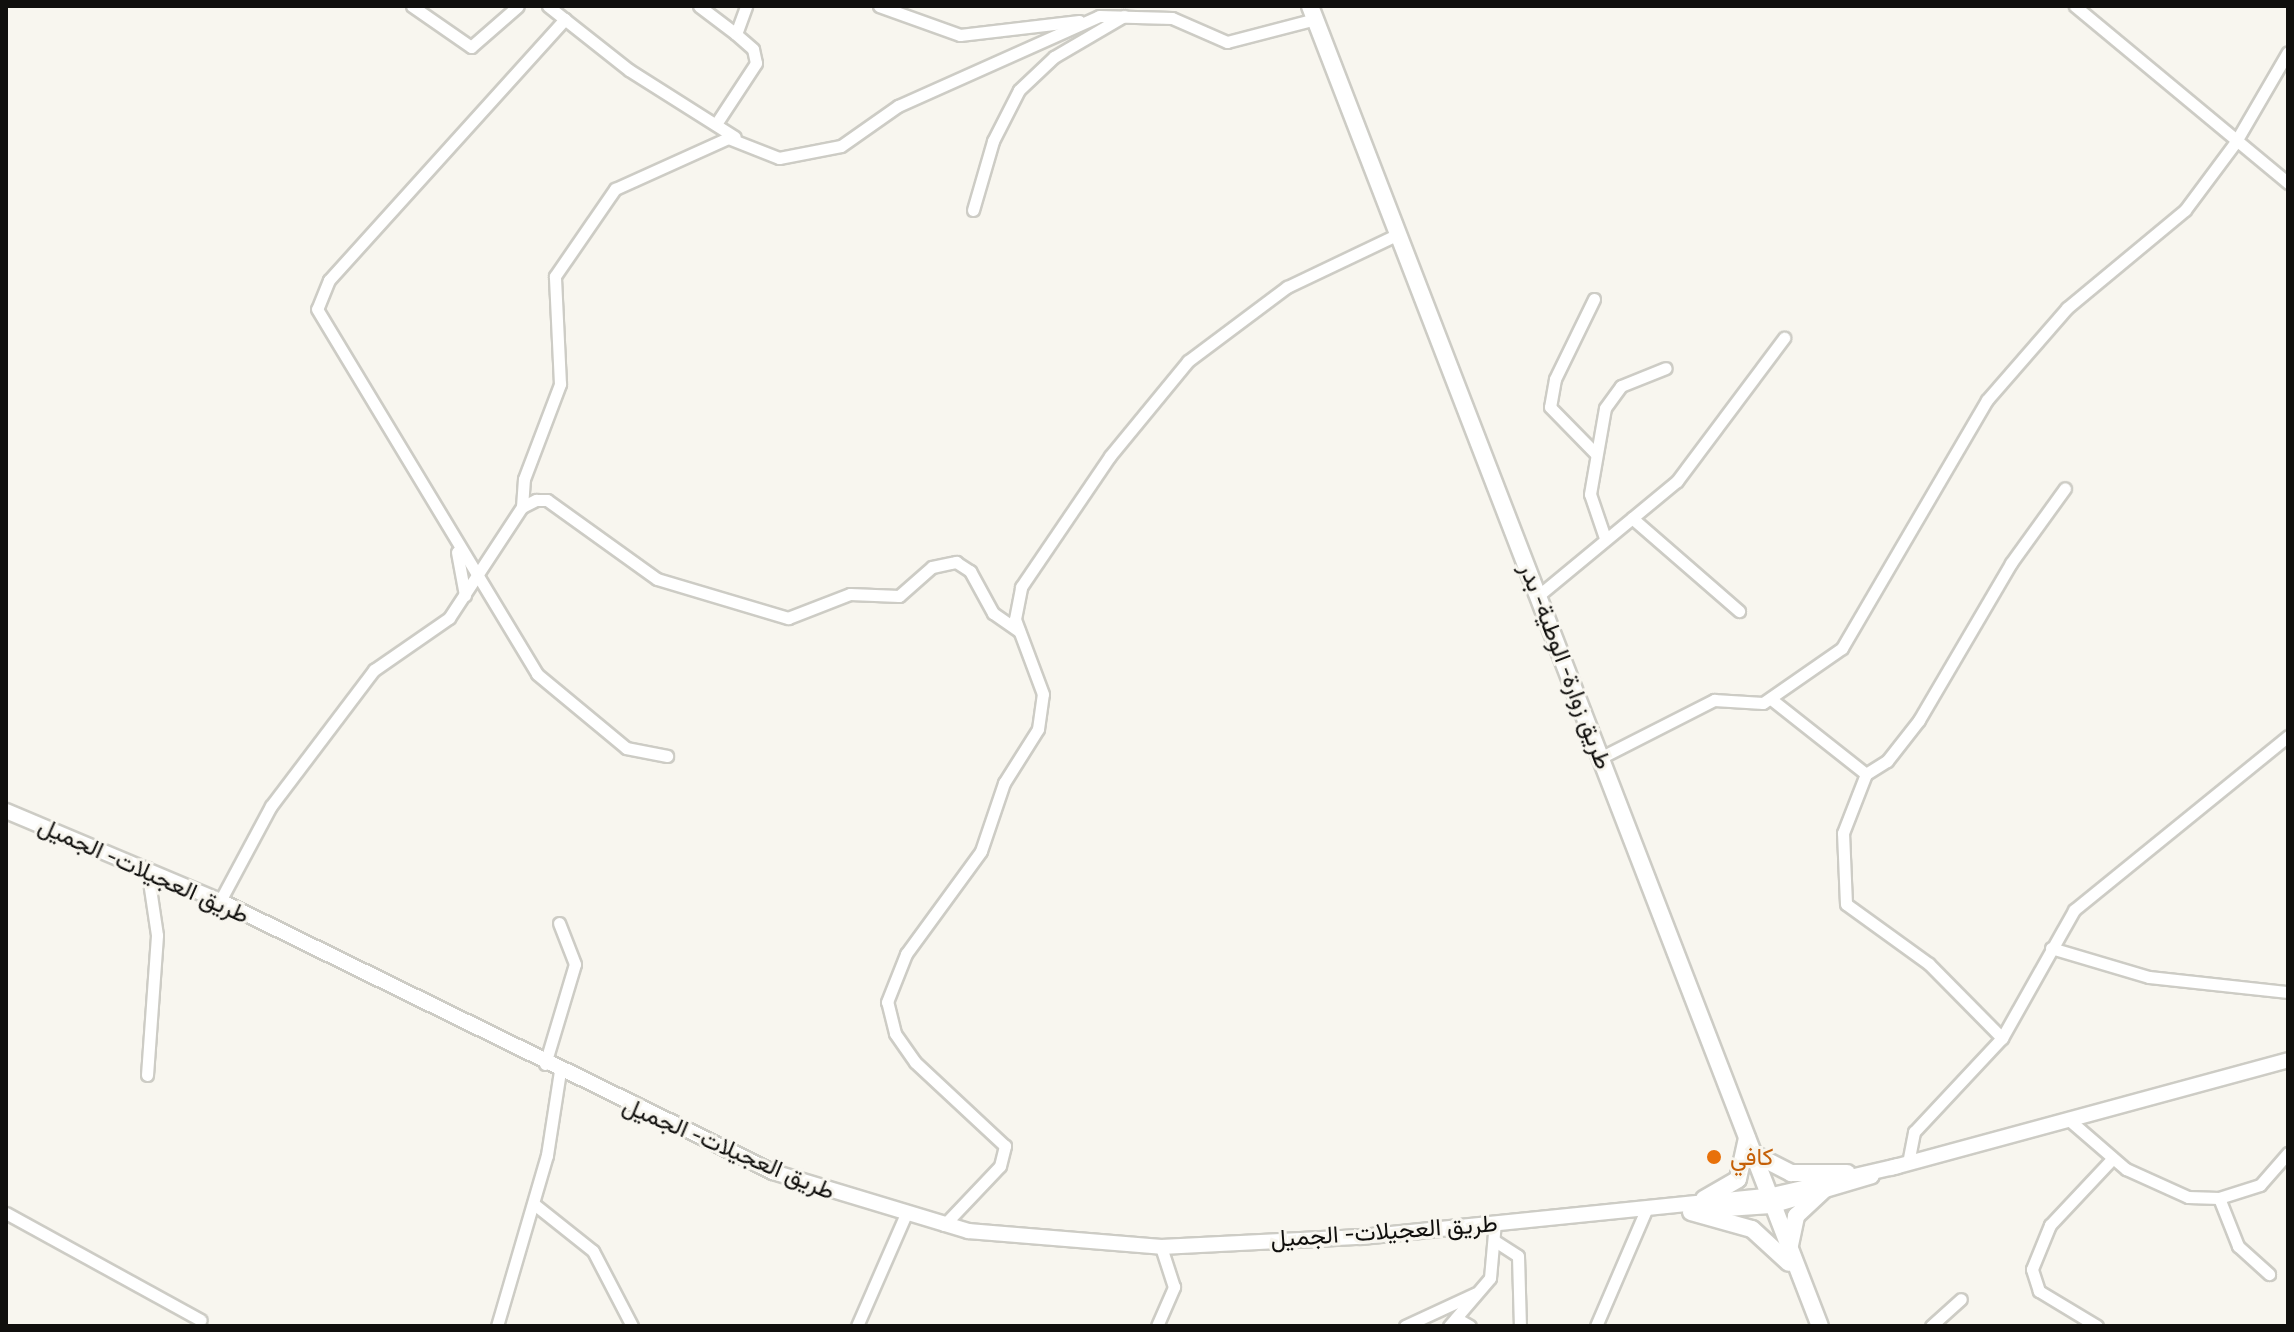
<!DOCTYPE html>
<meta charset="utf-8">
<style>
body{margin:0}
#map{position:relative;width:2294px;height:1332px;overflow:hidden;background:#f8f6ef;font-family:Figtree,Vazirmatn,sans-serif}
div>[style]{position:absolute}
.roads{filter:drop-shadow(2px 0 #cdccc5) drop-shadow(-2px 0 #cdccc5) drop-shadow(0 2px #cdccc5) drop-shadow(0 -2px #cdccc5)}
.minor>*{height:11px;margin:-5.5px;padding:0 5.5px;transform-origin:5.5px;border-radius:5.5px;background:#fff}
.major>*{height:14px;margin:-7px;padding:0 7px;transform-origin:7px;border-radius:7px;background:#fff}
.highway>*{height:16px;margin:-8px;padding:0 8px;transform-origin:8px;border-radius:8px;background:#fff}
.dots>*{width:22px;height:22px;translate:-50% -50%;box-sizing:border-box;border:4px solid #f8f6ef;border-radius:50%}
span{translate:-50% -50%;white-space:nowrap;text-align:center;line-height:1.15;-webkit-text-stroke:6px #f8f6ef;paint-order:stroke}
.street-label{font-size:24px;color:#100f0d}
.food-label{font-size:24px;color:#c56008}
.left{translate:0 -50%;text-align:left}
.frame{position:absolute;inset:0;border:8px solid #100f0d;pointer-events:none}
</style>
<div id="map">
<div class="roads">
<div class="minor">
<div style="left:412px;top:6px;width:72px;rotate:34.8deg"></div>
<div style="left:471px;top:47px;width:62px;rotate:-41.1deg"></div>
<div style="left:548px;top:6px;width:103px;rotate:38.3deg"></div>
<div style="left:629px;top:70px;width:125px;rotate:32.3deg"></div>
<div style="left:699px;top:6px;width:46px;rotate:37.1deg"></div>
<div style="left:879px;top:6px;width:86px;rotate:19.7deg"></div>
<div style="left:960px;top:35px;width:120px;rotate:-6.7deg"></div>
<div style="left:2075px;top:6px;width:277px;rotate:39.7deg"></div>
<div style="left:565px;top:19px;width:352px;rotate:132.1deg"></div>
<div style="left:329px;top:280px;width:31px;rotate:112deg"></div>
<div style="left:317px;top:309px;width:426px;rotate:58.9deg"></div>
<div style="left:537px;top:674px;width:116px;rotate:39.7deg"></div>
<div style="left:626px;top:748px;width:42px;rotate:11deg"></div>
<div style="left:716px;top:124px;width:73px;rotate:-56.7deg"></div>
<div style="left:756px;top:63px;width:14px;rotate:-102deg"></div>
<div style="left:753px;top:49px;width:23px;rotate:-139deg"></div>
<div style="left:736px;top:34px;width:30px;rotate:-70deg"></div>
<div style="left:973px;top:210px;width:72px;rotate:-73.8deg"></div>
<div style="left:993px;top:141px;width:57px;rotate:-63deg"></div>
<div style="left:1019px;top:90px;width:48px;rotate:-43.3deg"></div>
<div style="left:1054px;top:57px;width:81px;rotate:-30.4deg"></div>
<div style="left:1594px;top:299px;width:89px;rotate:116deg"></div>
<div style="left:1555px;top:379px;width:28px;rotate:100deg"></div>
<div style="left:1550px;top:407px;width:66px;rotate:45.6deg"></div>
<div style="left:522px;top:507px;width:28px;rotate:-86deg"></div>
<div style="left:524px;top:479px;width:102px;rotate:-69.2deg"></div>
<div style="left:560px;top:384px;width:108px;rotate:-92.7deg"></div>
<div style="left:555px;top:276px;width:106px;rotate:-55.4deg"></div>
<div style="left:615px;top:189px;width:124px;rotate:-24.3deg"></div>
<div style="left:728px;top:138px;width:55px;rotate:21.4deg"></div>
<div style="left:779px;top:158px;width:63px;rotate:-11deg"></div>
<div style="left:841px;top:146px;width:70px;rotate:-35.1deg"></div>
<div style="left:898px;top:106px;width:220px;rotate:-24.1deg"></div>
<div style="left:1099px;top:16px;width:73px;rotate:1.6deg"></div>
<div style="left:1172px;top:18px;width:60px;rotate:23.6deg"></div>
<div style="left:1227px;top:42px;width:91px;rotate:-14.6deg"></div>
<div style="left:1632px;top:518px;width:142px;rotate:41deg"></div>
<div style="left:1605px;top:538px;width:46px;rotate:-108.8deg"></div>
<div style="left:1590px;top:494px;width:87px;rotate:-80.1deg"></div>
<div style="left:1605px;top:408px;width:27px;rotate:-54deg"></div>
<div style="left:1621px;top:386px;width:48px;rotate:-21.8deg"></div>
<div style="left:457px;top:552px;width:44px;rotate:79.5deg"></div>
<div style="left:1539px;top:595px;width:179px;rotate:-39.6deg"></div>
<div style="left:1677px;top:481px;width:179px;rotate:-53.2deg"></div>
<div style="left:1771px;top:699px;width:121px;rotate:38.3deg"></div>
<div style="left:1602px;top:757px;width:126px;rotate:-27deg"></div>
<div style="left:1714px;top:700px;width:49px;rotate:3.5deg"></div>
<div style="left:1763px;top:703px;width:96px;rotate:-34.8deg"></div>
<div style="left:1842px;top:648px;width:287px;rotate:-59.7deg"></div>
<div style="left:1987px;top:400px;width:122px;rotate:-49deg"></div>
<div style="left:2067px;top:308px;width:153px;rotate:-39.7deg"></div>
<div style="left:2185px;top:210px;width:84px;rotate:-53.3deg"></div>
<div style="left:2235px;top:143px;width:105px;rotate:-59.8deg"></div>
<div style="left:220px;top:901px;width:108px;rotate:-61.8deg"></div>
<div style="left:271px;top:806px;width:171px;rotate:-52.9deg"></div>
<div style="left:374px;top:670px;width:91px;rotate:-34.7deg"></div>
<div style="left:449px;top:618px;width:133px;rotate:-56.7deg"></div>
<div style="left:522px;top:507px;width:16px;rotate:-27deg"></div>
<div style="left:536px;top:500px;width:11px"></div>
<div style="left:547px;top:500px;width:135px;rotate:35.7deg"></div>
<div style="left:657px;top:579px;width:137px;rotate:16.6deg"></div>
<div style="left:788px;top:618px;width:66px;rotate:-21.2deg"></div>
<div style="left:850px;top:594px;width:49px;rotate:2.3deg"></div>
<div style="left:899px;top:596px;width:44px;rotate:-41.3deg"></div>
<div style="left:932px;top:567px;width:25px;rotate:-12deg"></div>
<div style="left:956px;top:562px;width:17px;rotate:33deg"></div>
<div style="left:970px;top:571px;width:48px;rotate:61.3deg"></div>
<div style="left:993px;top:613px;width:32px;rotate:35deg"></div>
<div style="left:2051px;top:948px;width:102px;rotate:16.5deg"></div>
<div style="left:2149px;top:977px;width:140px;rotate:6.2deg"></div>
<div style="left:2002px;top:1038px;width:104px;rotate:-134.6deg"></div>
<div style="left:1929px;top:964px;width:102px;rotate:-144.1deg"></div>
<div style="left:1846px;top:904px;width:71px;rotate:-92.4deg"></div>
<div style="left:1843px;top:833px;width:63px;rotate:-68.7deg"></div>
<div style="left:1866px;top:774px;width:25px;rotate:-32deg"></div>
<div style="left:1887px;top:761px;width:52px;rotate:-52deg"></div>
<div style="left:1919px;top:720px;width:182px;rotate:-59.6deg"></div>
<div style="left:2011px;top:563px;width:92px;rotate:-54.2deg"></div>
<div style="left:545px;top:1064px;width:104px;rotate:-73.3deg"></div>
<div style="left:575px;top:964px;width:44px;rotate:-111.3deg"></div>
<div style="left:147px;top:1075px;width:140px;rotate:-85.9deg"></div>
<div style="left:157px;top:935px;width:68px;rotate:-98.5deg"></div>
<div style="left:2068px;top:1119px;width:77px;rotate:40.8deg"></div>
<div style="left:2126px;top:1169px;width:68px;rotate:24.3deg"></div>
<div style="left:2188px;top:1197px;width:31px;rotate:2deg"></div>
<div style="left:2219px;top:1198px;width:43px;rotate:-17.6deg"></div>
<div style="left:2260px;top:1185px;width:43px;rotate:-48.8deg"></div>
<div style="left:1908px;top:1163px;width:32px;rotate:-79deg"></div>
<div style="left:1914px;top:1132px;width:129px;rotate:-46.9deg"></div>
<div style="left:2002px;top:1038px;width:147px;rotate:-60.6deg"></div>
<div style="left:2074px;top:910px;width:276px;rotate:-39.1deg"></div>
<div style="left:2219px;top:1198px;width:52px;rotate:68.4deg"></div>
<div style="left:2238px;top:1246px;width:42px;rotate:42.1deg"></div>
<div style="left:534px;top:1204px;width:75px;rotate:38.5deg"></div>
<div style="left:593px;top:1251px;width:85px;rotate:62.5deg"></div>
<div style="left:6px;top:1213px;width:222px;rotate:28.8deg"></div>
<div style="left:944px;top:1225px;width:81px;rotate:-46.5deg"></div>
<div style="left:1000px;top:1166px;width:21px;rotate:-76deg"></div>
<div style="left:1005px;top:1146px;width:123px;rotate:-137deg"></div>
<div style="left:915px;top:1062px;width:35px;rotate:-125deg"></div>
<div style="left:895px;top:1033px;width:32px;rotate:-104deg"></div>
<div style="left:887px;top:1002px;width:52px;rotate:-68.4deg"></div>
<div style="left:906px;top:954px;width:127px;rotate:-53.9deg"></div>
<div style="left:981px;top:851px;width:72px;rotate:-71.3deg"></div>
<div style="left:1004px;top:783px;width:64px;rotate:-57.8deg"></div>
<div style="left:1038px;top:729px;width:35px;rotate:-82deg"></div>
<div style="left:1043px;top:694px;width:80px;rotate:-110.5deg"></div>
<div style="left:1015px;top:619px;width:33px;rotate:-79deg"></div>
<div style="left:1021px;top:587px;width:158px;rotate:-55.8deg"></div>
<div style="left:1110px;top:456px;width:123px;rotate:-50.6deg"></div>
<div style="left:1188px;top:361px;width:124px;rotate:-36.8deg"></div>
<div style="left:1287px;top:287px;width:123px;rotate:-25.5deg"></div>
<div style="left:1495px;top:1241px;width:27px;rotate:33deg"></div>
<div style="left:1518px;top:1256px;width:70px;rotate:88.4deg"></div>
<div style="left:1456px;top:1318px;width:16px;rotate:30deg"></div>
<div style="left:497px;top:1326px;width:178px;rotate:-73.7deg"></div>
<div style="left:547px;top:1155px;width:85px;rotate:-81.2deg"></div>
<div style="left:857px;top:1326px;width:120px;rotate:-66.4deg"></div>
<div style="left:1157px;top:1326px;width:43px;rotate:-66.4deg"></div>
<div style="left:1174px;top:1287px;width:42px;rotate:-108deg"></div>
<div style="left:1405px;top:1326px;width:78px;rotate:-24.9deg"></div>
<div style="left:1449px;top:1326px;width:63px;rotate:-49.5deg"></div>
<div style="left:1490px;top:1278px;width:56px;rotate:-84.9deg"></div>
<div style="left:1596px;top:1326px;width:126px;rotate:-66.7deg"></div>
<div style="left:1931px;top:1326px;width:40px;rotate:-42deg"></div>
<div style="left:2097px;top:1326px;width:68px;rotate:-148.9deg"></div>
<div style="left:2039px;top:1291px;width:23px;rotate:-108deg"></div>
<div style="left:2032px;top:1269px;width:48px;rotate:-67.8deg"></div>
<div style="left:2050px;top:1225px;width:91px;rotate:-46.8deg"></div>
</div>
<div class="major">
<div style="left:6px;top:811px;width:232px;rotate:22.8deg"></div>
<div style="left:220px;top:901px;width:616px;rotate:26.11deg"></div>
<div style="left:773px;top:1172px;width:204px;rotate:16.8deg"></div>
<div style="left:968px;top:1231px;width:194px;rotate:4.7deg"></div>
<div style="left:1161px;top:1247px;width:200px;rotate:-2.9deg"></div>
<div style="left:1361px;top:1237px;width:409px;rotate:-5.8deg"></div>
<div style="left:1768px;top:1196px;width:133px;rotate:-13deg"></div>
<div style="left:1891px;top:1168px;width:411px;rotate:-15.2deg"></div>
<div style="left:1697px;top:1211px;width:74px;rotate:-3.9deg"></div>
<div style="left:1771px;top:1206px;width:105px;rotate:-16.5deg"></div>
</div>
<div class="highway">
<div style="left:1310px;top:6px;width:1415px;rotate:68.88deg"></div>
<div style="left:1754px;top:1154px;width:42px;rotate:27.2deg"></div>
<div style="left:1791px;top:1173px;width:56px"></div>
<div style="left:1704px;top:1199px;width:39px;rotate:-30deg"></div>
<div style="left:1738px;top:1179px;width:42px;rotate:-77.6deg"></div>
<div style="left:1691px;top:1212px;width:63px;rotate:15.6deg"></div>
<div style="left:1752px;top:1229px;width:50px;rotate:42.6deg"></div>
<div style="left:1790px;top:1245px;width:30px;rotate:-78deg"></div>
<div style="left:1796px;top:1216px;width:37px;rotate:-43deg"></div>
</div>
</div>
<div class="dots">
<div style="left:1714px;top:1157px;background:#e8710a"></div>
</div>
<div class="street-label">
<span style="left:1566px;top:666px;rotate:69deg">طريق زوارة- الوطية- بدر</span>
<span style="left:144px;top:870px;rotate:24deg">طريق العجيلات- الجميل</span>
<span style="left:729px;top:1148px;rotate:23deg">طريق العجيلات- الجميل</span>
<span style="left:1384px;top:1231px;rotate:-4deg">طريق العجيلات- الجميل</span>
</div>
<div class="food-label">
<span class="left" style="left:1730px;top:1157px">كافي</span>
</div>
<div class="frame"></div>
</div>
